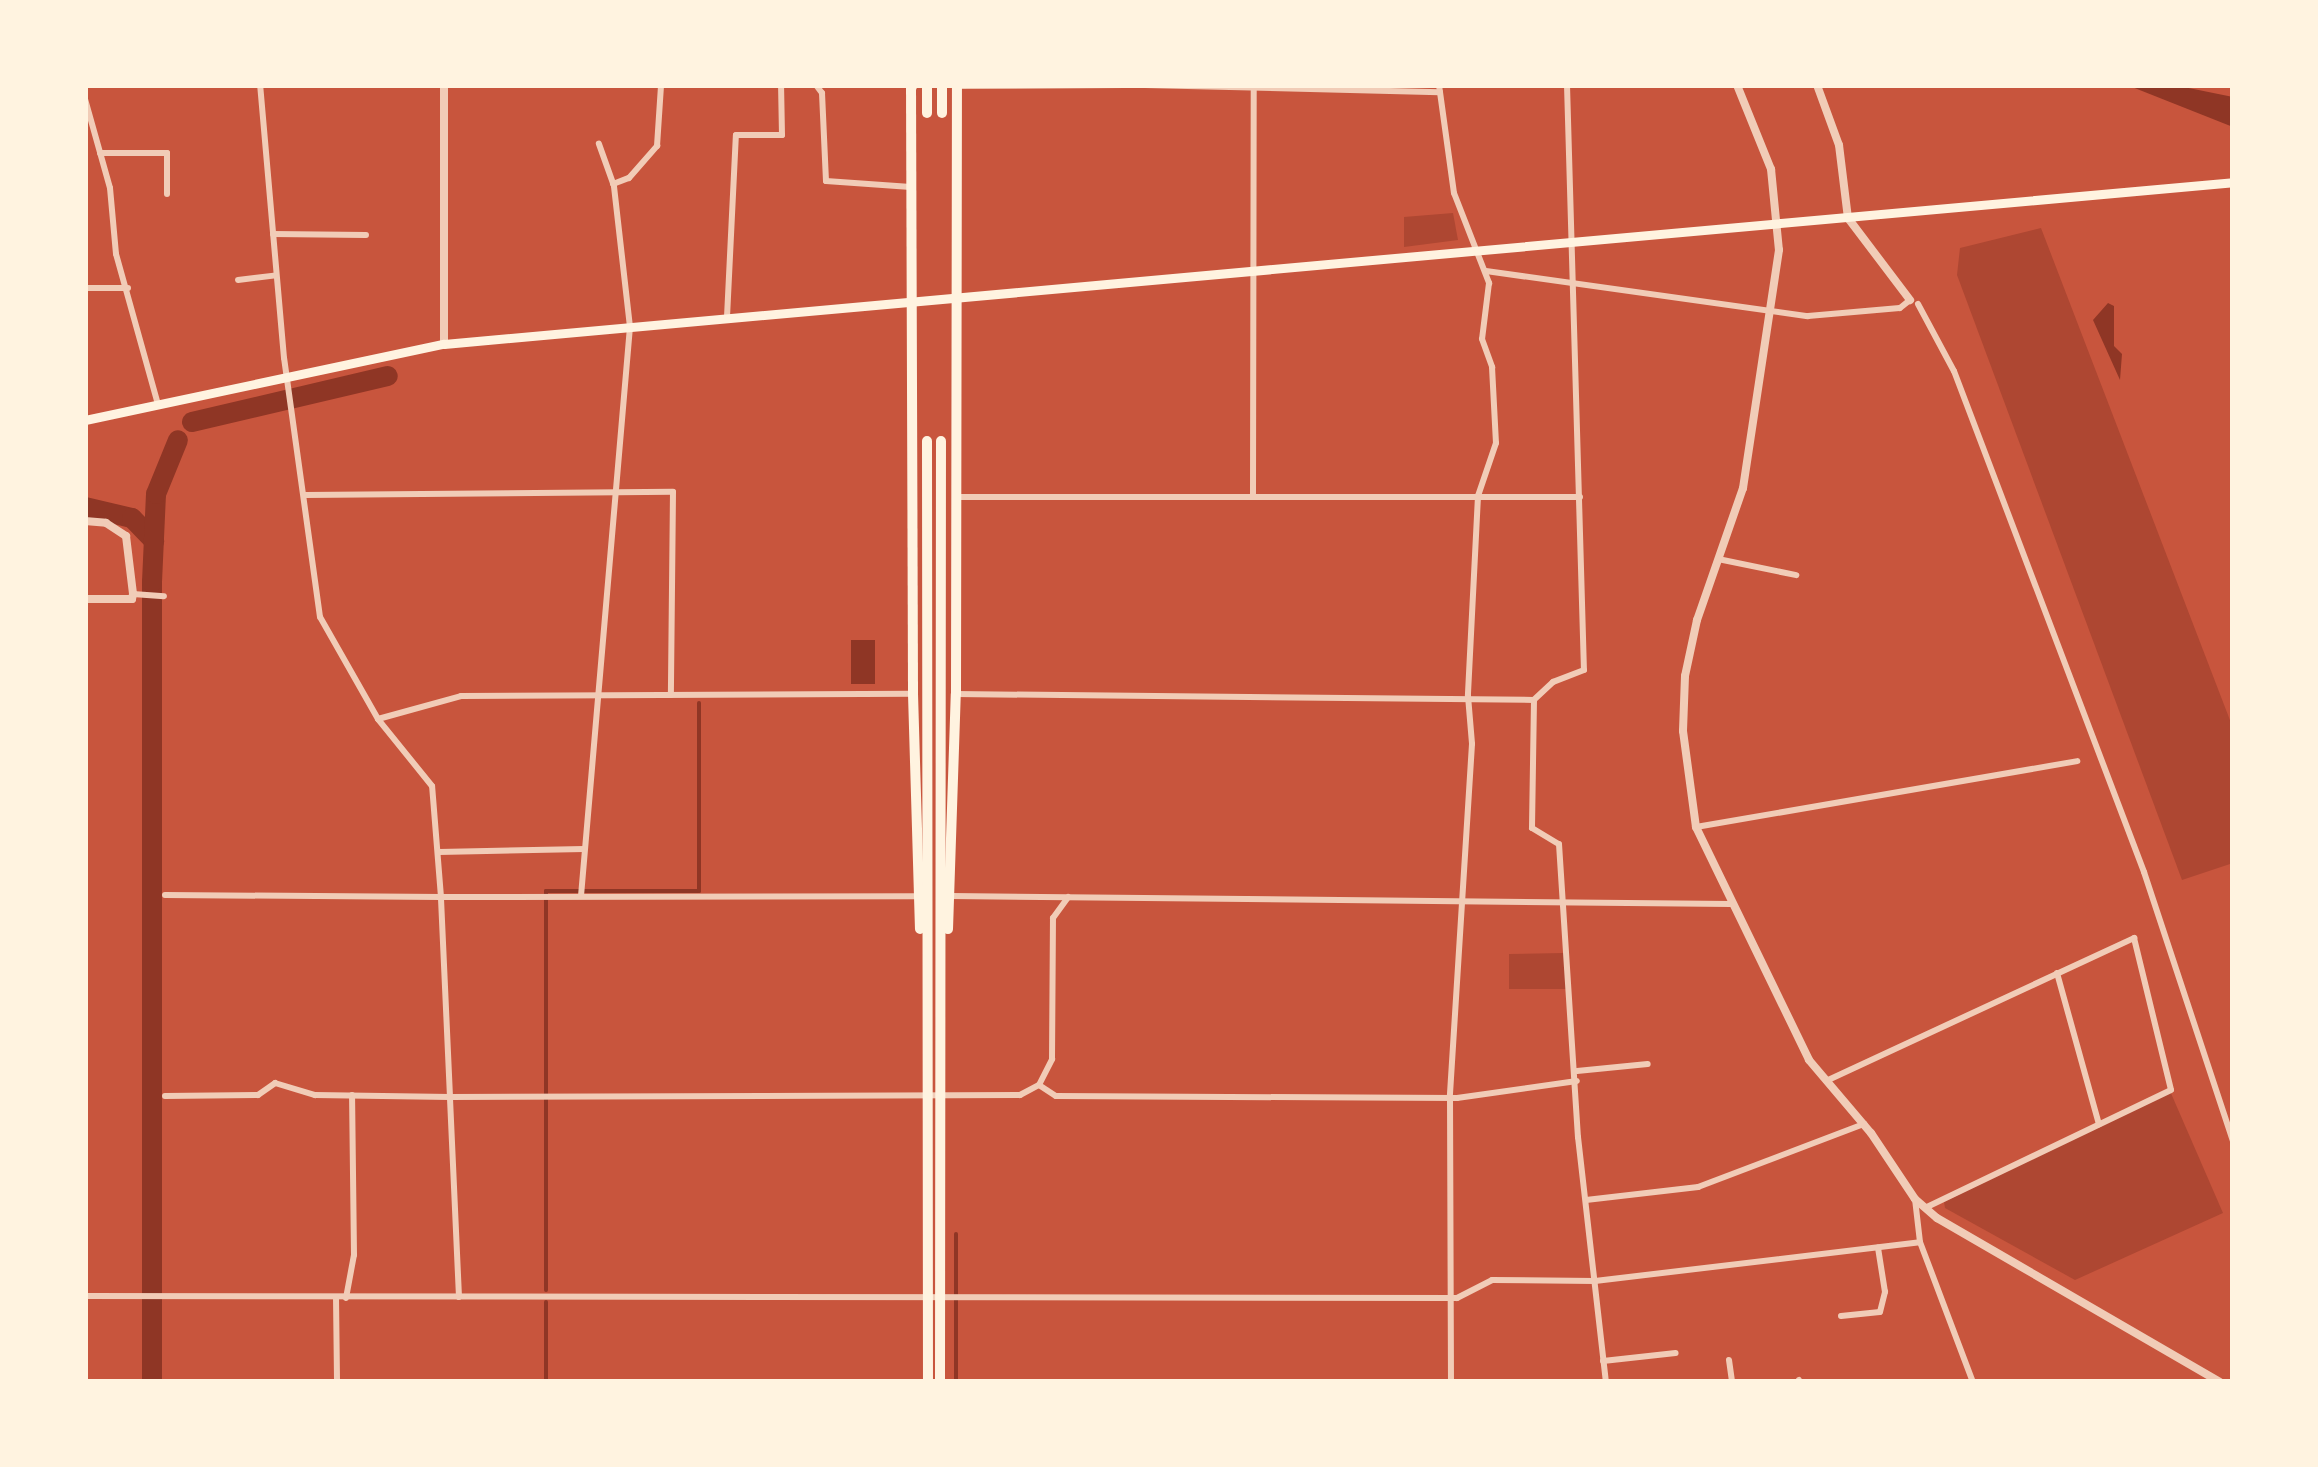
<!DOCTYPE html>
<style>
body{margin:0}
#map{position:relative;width:2318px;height:1467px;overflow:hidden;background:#c8553d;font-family:"Asap Condensed",sans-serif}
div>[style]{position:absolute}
.green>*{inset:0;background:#ae4732}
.water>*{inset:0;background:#8f3625}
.stream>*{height:4px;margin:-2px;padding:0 2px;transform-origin:2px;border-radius:2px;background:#8f3625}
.river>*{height:20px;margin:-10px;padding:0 10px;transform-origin:10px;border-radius:10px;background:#8f3625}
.minor>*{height:6px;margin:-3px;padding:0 3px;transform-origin:3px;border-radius:3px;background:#f1ccb7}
.tertiary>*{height:8px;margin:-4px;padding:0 4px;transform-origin:4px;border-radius:4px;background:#f1ccb7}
.primary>*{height:9px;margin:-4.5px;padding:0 4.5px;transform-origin:4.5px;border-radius:4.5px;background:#fff3e0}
.trunk>*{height:10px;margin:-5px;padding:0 5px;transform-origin:5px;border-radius:5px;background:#fff3e0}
.motorway>*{height:11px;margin:-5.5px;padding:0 5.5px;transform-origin:5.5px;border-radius:5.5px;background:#fff3e0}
span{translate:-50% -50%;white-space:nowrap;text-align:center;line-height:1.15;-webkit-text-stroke:9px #fff3e0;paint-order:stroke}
.frame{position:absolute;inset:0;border:88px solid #fff3e0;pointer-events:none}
</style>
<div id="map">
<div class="green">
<div style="clip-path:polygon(1453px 213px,1458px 240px,1404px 247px,1404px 217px)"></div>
<div style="clip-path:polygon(2041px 228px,2233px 728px,2233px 863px,2182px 880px,1957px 275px,1960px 248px)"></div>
<div style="clip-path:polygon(1564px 953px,1568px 989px,1509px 989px,1509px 954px)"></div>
<div style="clip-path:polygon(2170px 1091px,2223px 1213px,2075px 1280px,1945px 1208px,1944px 1202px)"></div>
</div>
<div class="water">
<div style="clip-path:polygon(2127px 85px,2174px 85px,2233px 97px,2233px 127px)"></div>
<div style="clip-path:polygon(2108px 303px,2114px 306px,2114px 346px,2122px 354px,2120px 380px,2093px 320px)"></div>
<div style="clip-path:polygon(851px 640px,875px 640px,875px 684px,851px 684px)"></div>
</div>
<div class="stream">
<div style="left:546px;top:1290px;width:399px;rotate:-90deg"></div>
<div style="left:546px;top:891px;width:153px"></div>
<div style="left:699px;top:891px;width:188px;rotate:-90deg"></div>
<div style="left:546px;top:1382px;width:80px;rotate:-90deg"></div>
<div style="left:956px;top:1382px;width:148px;rotate:-90deg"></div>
</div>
<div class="river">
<div style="left:192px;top:422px;width:201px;rotate:-13.2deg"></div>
<div style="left:85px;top:507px;width:48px;rotate:13.2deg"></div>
<div style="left:132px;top:518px;width:32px;rotate:46deg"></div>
<div style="left:152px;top:1382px;width:800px;rotate:-90deg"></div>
<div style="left:152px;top:582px;width:88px;rotate:-87.4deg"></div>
<div style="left:156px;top:494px;width:58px;rotate:-67.8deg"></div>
</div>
<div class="minor">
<div style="left:816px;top:85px;width:10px;rotate:53deg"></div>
<div style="left:822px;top:93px;width:88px;rotate:87.4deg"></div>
<div style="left:826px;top:181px;width:85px;rotate:4deg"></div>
<div style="left:1145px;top:85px;width:295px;rotate:1.4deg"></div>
<div style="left:1439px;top:85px;width:109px;rotate:82.1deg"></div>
<div style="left:1454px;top:193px;width:97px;rotate:68.7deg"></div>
<div style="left:1489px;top:283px;width:56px;rotate:97.1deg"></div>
<div style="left:1482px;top:339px;width:30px;rotate:70deg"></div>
<div style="left:1492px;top:367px;width:76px;rotate:87deg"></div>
<div style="left:1496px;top:443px;width:56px;rotate:108.8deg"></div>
<div style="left:1478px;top:496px;width:200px;rotate:92.9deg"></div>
<div style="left:1468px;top:696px;width:48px;rotate:85.2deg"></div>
<div style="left:1472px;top:744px;width:355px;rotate:93.6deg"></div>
<div style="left:1450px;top:1098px;width:284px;rotate:89.8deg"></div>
<div style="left:1567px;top:85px;width:585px;rotate:88.34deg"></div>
<div style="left:1584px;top:670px;width:33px;rotate:159deg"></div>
<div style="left:1553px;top:682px;width:26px;rotate:137deg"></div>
<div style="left:1534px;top:700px;width:128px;rotate:90.9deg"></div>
<div style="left:1532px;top:828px;width:31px;rotate:31deg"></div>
<div style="left:1559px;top:844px;width:294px;rotate:86.3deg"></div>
<div style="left:1578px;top:1137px;width:247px;rotate:83.5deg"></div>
<div style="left:957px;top:86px;width:168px;rotate:-0.3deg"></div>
<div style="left:85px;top:99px;width:92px;rotate:74.3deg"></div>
<div style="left:110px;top:188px;width:66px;rotate:84.8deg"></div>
<div style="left:116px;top:254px;width:156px;rotate:74.4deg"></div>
<div style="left:100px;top:153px;width:67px"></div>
<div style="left:167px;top:153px;width:41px;rotate:90deg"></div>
<div style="left:613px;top:184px;width:17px;rotate:-21deg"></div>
<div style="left:629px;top:178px;width:43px;rotate:-48.8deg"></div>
<div style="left:657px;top:146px;width:61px;rotate:-86.2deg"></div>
<div style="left:273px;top:234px;width:93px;rotate:0.6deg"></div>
<div style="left:1486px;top:271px;width:325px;rotate:8deg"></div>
<div style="left:1808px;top:316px;width:92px;rotate:-5deg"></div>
<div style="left:1900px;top:308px;width:13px;rotate:-39deg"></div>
<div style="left:238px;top:280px;width:38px;rotate:-7deg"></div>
<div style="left:85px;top:288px;width:43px"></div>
<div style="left:1918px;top:304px;width:76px;rotate:61.8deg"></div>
<div style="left:1954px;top:371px;width:536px;rotate:69.23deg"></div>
<div style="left:2144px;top:872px;width:283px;rotate:71.7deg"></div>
<div style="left:727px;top:317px;width:182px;rotate:-87.2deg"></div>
<div style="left:736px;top:135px;width:46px"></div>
<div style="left:782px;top:135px;width:50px;rotate:-91.1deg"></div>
<div style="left:305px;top:495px;width:368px;rotate:-0.5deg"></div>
<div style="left:673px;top:492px;width:203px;rotate:90.6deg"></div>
<div style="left:1253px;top:496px;width:411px;rotate:-89.9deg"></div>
<div style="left:957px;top:497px;width:623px"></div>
<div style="left:1718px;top:559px;width:80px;rotate:11.6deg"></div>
<div style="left:133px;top:594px;width:31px;rotate:4deg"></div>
<div style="left:956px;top:694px;width:578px;rotate:0.59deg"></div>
<div style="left:378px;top:719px;width:86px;rotate:-15.5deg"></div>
<div style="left:461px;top:696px;width:452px;rotate:-0.3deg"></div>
<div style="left:1696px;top:827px;width:387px;rotate:-9.8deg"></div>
<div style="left:439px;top:852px;width:145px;rotate:-1.2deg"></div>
<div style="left:165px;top:895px;width:276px;rotate:0.4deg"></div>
<div style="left:441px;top:897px;width:111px;rotate:-94.6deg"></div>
<div style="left:432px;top:786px;width:86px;rotate:-128.9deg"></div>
<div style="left:378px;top:719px;width:117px;rotate:-119.6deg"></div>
<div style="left:320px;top:617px;width:261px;rotate:-97.9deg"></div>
<div style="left:284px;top:358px;width:274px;rotate:-95deg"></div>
<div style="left:581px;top:896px;width:571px;rotate:-85.08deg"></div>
<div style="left:630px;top:327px;width:142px;rotate:-96.5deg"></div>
<div style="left:614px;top:186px;width:45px;rotate:-109.7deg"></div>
<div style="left:951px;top:896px;width:780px;rotate:0.59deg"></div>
<div style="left:2057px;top:973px;width:157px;rotate:74.5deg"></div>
<div style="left:1577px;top:1071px;width:71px;rotate:-5.6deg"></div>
<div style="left:1826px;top:1081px;width:340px;rotate:-24.9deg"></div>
<div style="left:2134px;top:938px;width:156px;rotate:76.3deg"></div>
<div style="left:2171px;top:1090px;width:273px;rotate:154.4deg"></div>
<div style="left:1039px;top:1085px;width:20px;rotate:33deg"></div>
<div style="left:1056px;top:1096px;width:401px;rotate:0.3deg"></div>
<div style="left:1457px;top:1098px;width:121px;rotate:-8.1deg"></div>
<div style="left:165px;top:1096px;width:93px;rotate:-0.6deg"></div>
<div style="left:258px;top:1095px;width:21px;rotate:-35deg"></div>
<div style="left:275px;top:1083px;width:42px;rotate:16.7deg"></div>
<div style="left:315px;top:1095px;width:135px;rotate:0.8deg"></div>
<div style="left:450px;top:1097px;width:200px;rotate:-92.6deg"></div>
<div style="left:441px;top:897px;width:476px;rotate:-0.1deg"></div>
<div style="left:1915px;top:1199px;width:43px;rotate:83.4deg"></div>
<div style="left:1920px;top:1242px;width:150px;rotate:69.3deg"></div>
<div style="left:1586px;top:1200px;width:113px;rotate:-6.6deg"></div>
<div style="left:1698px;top:1187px;width:178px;rotate:-20.8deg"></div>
<div style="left:85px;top:1296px;width:1372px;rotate:0.08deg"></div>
<div style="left:1457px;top:1298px;width:39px;rotate:-27deg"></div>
<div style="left:1492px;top:1280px;width:103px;rotate:0.6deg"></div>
<div style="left:1595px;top:1281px;width:327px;rotate:-6.8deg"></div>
<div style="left:336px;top:1297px;width:85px;rotate:89.3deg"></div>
<div style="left:459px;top:1297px;width:200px;rotate:-92.6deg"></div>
<div style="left:450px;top:1097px;width:570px;rotate:-0.2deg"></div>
<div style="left:1020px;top:1095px;width:21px;rotate:-28deg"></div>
<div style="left:1039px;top:1085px;width:29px;rotate:-63deg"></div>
<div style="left:1052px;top:1059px;width:141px;rotate:-89.6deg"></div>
<div style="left:1053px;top:918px;width:26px;rotate:-54deg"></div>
<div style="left:346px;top:1298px;width:44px;rotate:-79.5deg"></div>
<div style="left:354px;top:1255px;width:160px;rotate:-90.7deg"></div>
<div style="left:1841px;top:1316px;width:39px;rotate:-6deg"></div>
<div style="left:1880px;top:1312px;width:21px;rotate:-76deg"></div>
<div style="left:1885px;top:1292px;width:45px;rotate:-99deg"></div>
<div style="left:1729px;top:1360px;width:22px;rotate:82deg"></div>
<div style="left:1603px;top:1361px;width:73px;rotate:-6.3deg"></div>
<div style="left:1799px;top:1380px;width:2px;rotate:63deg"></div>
</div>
<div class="tertiary">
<div style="left:444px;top:85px;width:259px;rotate:90deg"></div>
<div style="left:1737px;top:85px;width:91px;rotate:68deg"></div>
<div style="left:1771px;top:169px;width:81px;rotate:84.4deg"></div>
<div style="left:1779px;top:250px;width:241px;rotate:98.6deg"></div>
<div style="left:1743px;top:488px;width:140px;rotate:109.2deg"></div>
<div style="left:1697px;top:620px;width:57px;rotate:102.1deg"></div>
<div style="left:1685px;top:676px;width:55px;rotate:92.1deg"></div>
<div style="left:1683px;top:731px;width:97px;rotate:82.3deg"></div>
<div style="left:1696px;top:827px;width:259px;rotate:64.1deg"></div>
<div style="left:1809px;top:1060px;width:96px;rotate:49.7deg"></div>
<div style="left:1871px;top:1133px;width:79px;rotate:56.3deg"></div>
<div style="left:1915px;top:1199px;width:29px;rotate:41deg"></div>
<div style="left:1937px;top:1218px;width:327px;rotate:30.1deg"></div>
<div style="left:1817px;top:85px;width:64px;rotate:69.9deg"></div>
<div style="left:1839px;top:145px;width:74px;rotate:83deg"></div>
<div style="left:1848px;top:218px;width:103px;rotate:52.9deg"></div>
<div style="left:85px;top:521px;width:21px;rotate:5deg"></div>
<div style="left:106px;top:523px;width:24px;rotate:33deg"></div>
<div style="left:126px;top:536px;width:58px;rotate:83.1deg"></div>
<div style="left:133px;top:594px;width:5px;rotate:101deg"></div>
<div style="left:132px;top:599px;width:47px;rotate:180deg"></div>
</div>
<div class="primary">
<div style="left:85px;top:420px;width:367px;rotate:-12deg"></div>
<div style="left:444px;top:344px;width:1796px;rotate:-5.17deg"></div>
</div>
<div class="trunk">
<div style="left:911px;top:85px;width:609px;rotate:89.81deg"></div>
<div style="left:913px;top:694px;width:235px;rotate:88.3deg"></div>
<div style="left:927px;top:113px;width:28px;rotate:-90deg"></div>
<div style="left:942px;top:113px;width:28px;rotate:-90deg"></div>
<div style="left:927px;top:441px;width:941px;rotate:89.94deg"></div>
<div style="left:948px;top:929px;width:235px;rotate:-88.1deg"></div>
<div style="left:956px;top:694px;width:609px;rotate:-89.91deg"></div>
<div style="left:940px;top:1382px;width:941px;rotate:-89.94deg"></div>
</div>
<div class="motorway">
<div style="left:911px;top:85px;width:1px;rotate:90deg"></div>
</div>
<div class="frame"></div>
</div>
